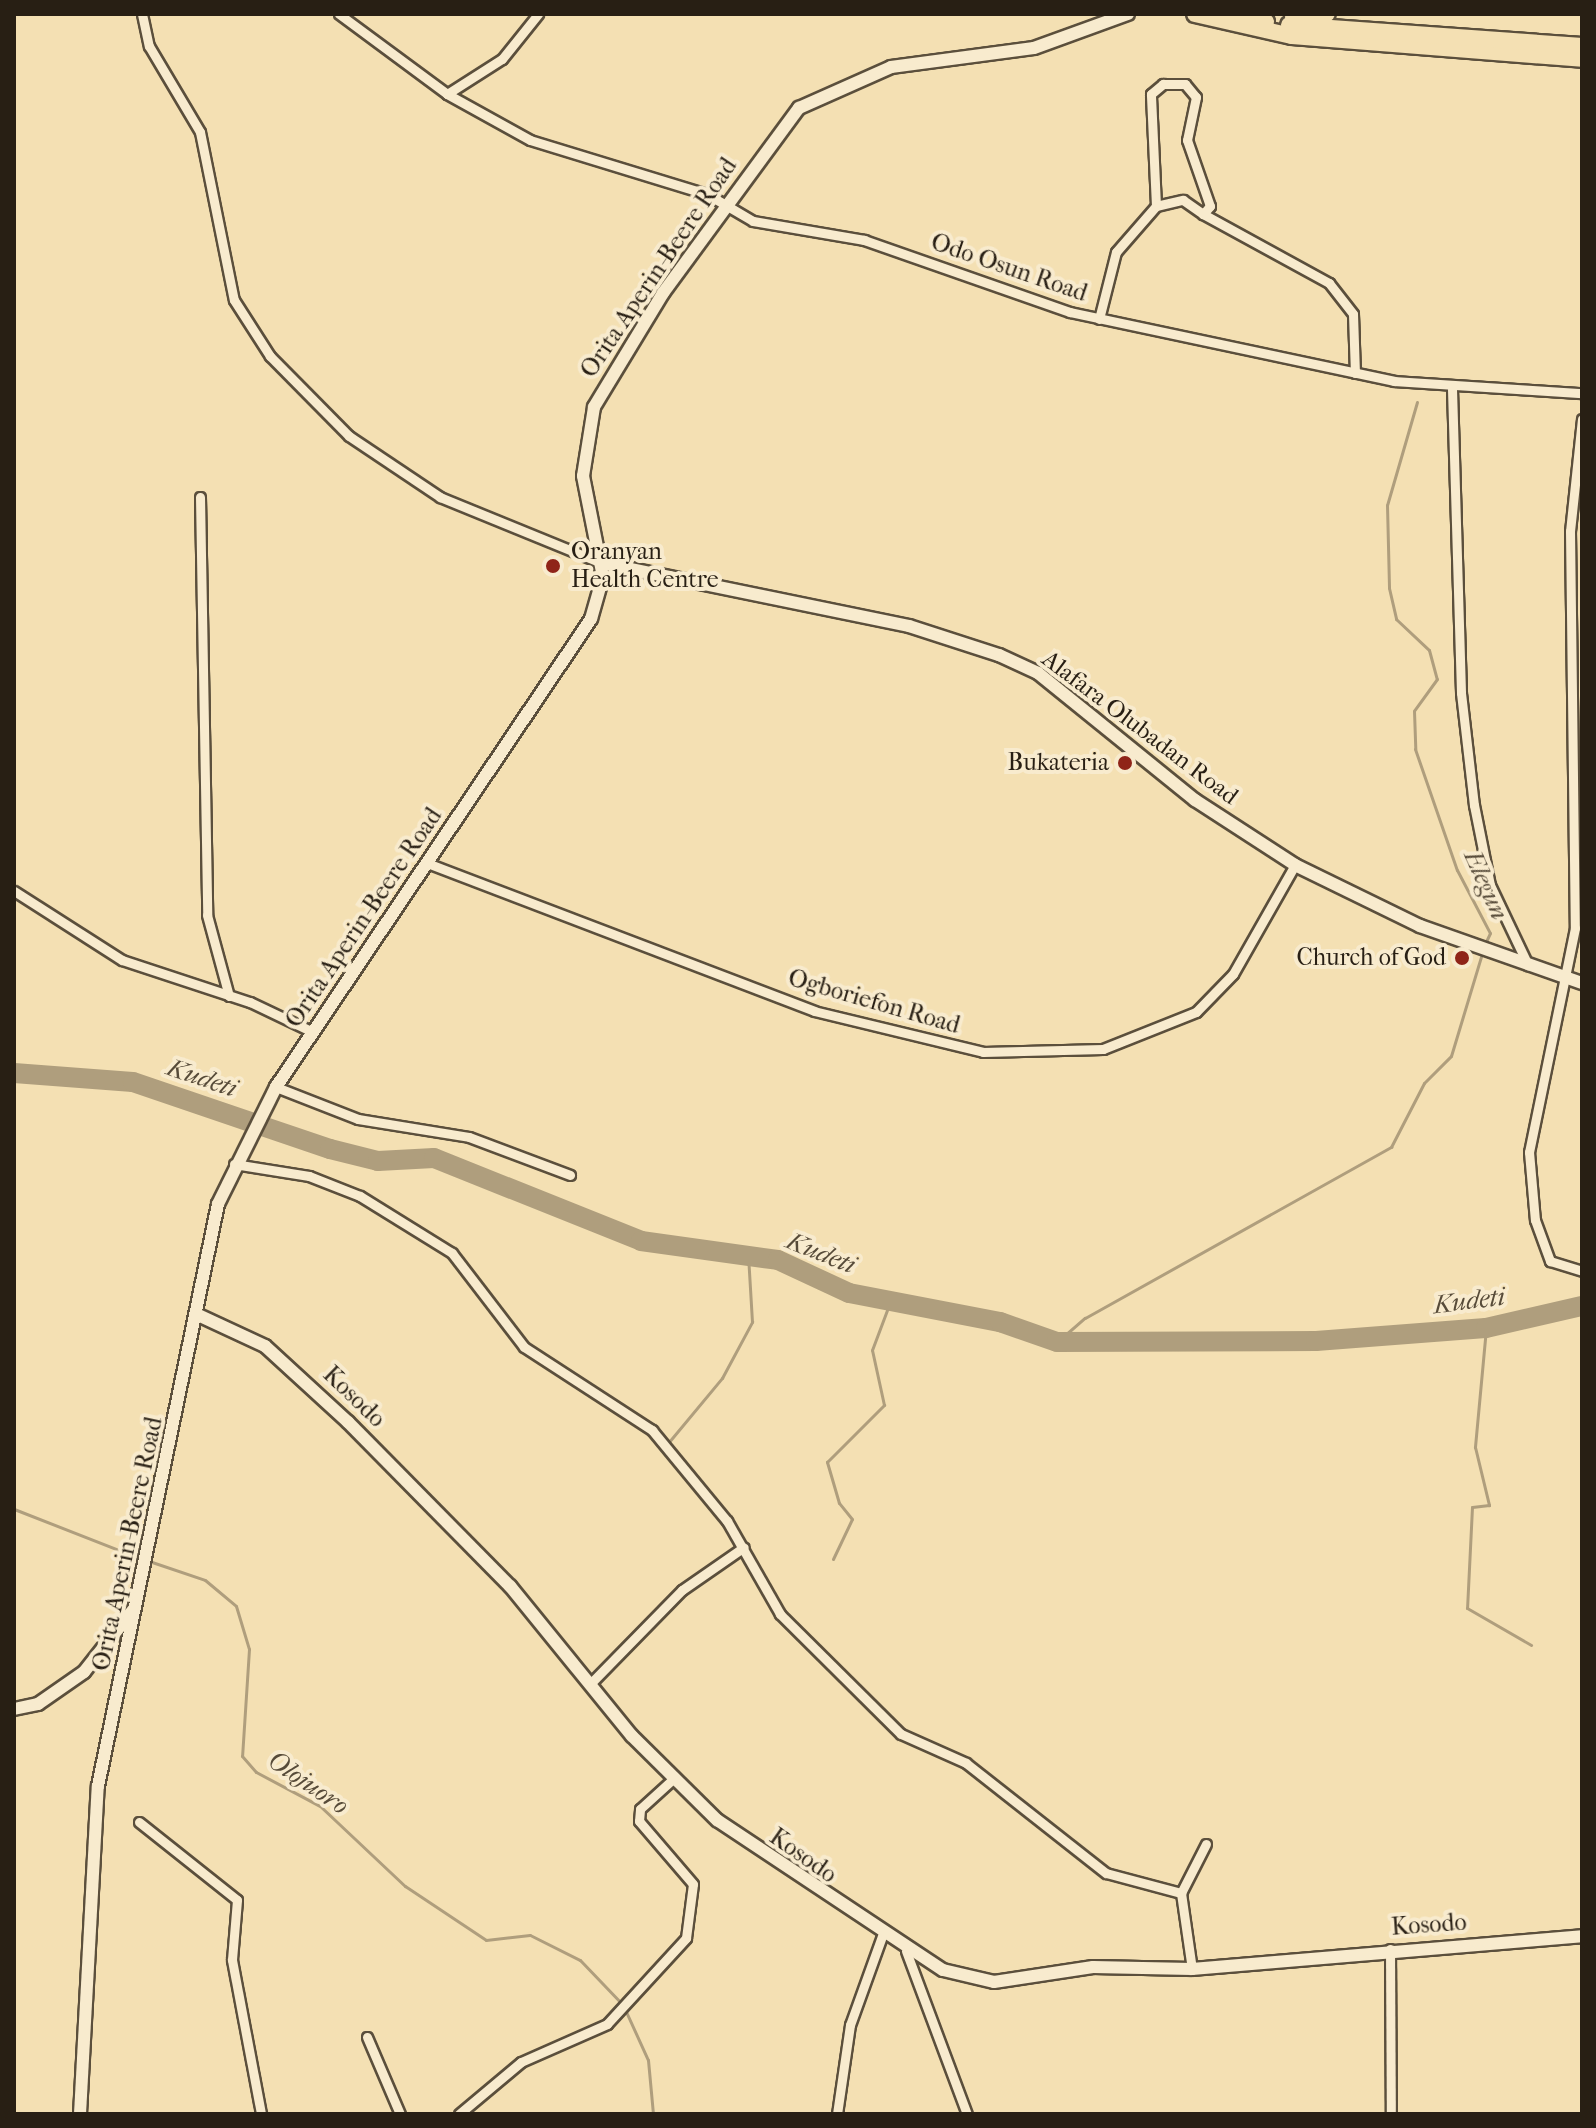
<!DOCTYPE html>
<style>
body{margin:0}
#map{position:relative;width:1596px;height:2128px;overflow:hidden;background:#f4e0b3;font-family:"IM FELL French Canon",serif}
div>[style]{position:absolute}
.stream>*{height:3px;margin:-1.5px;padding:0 1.5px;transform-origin:1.5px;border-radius:1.5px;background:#af9e7d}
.river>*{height:20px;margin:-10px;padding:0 10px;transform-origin:10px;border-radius:10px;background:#af9e7d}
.roads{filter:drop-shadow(2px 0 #5b4f3c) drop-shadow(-2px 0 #5b4f3c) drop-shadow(0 2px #5b4f3c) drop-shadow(0 -2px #5b4f3c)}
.street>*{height:9px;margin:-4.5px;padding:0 4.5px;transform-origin:4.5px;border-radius:4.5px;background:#f8ebce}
.secondary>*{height:12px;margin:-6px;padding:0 6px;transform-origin:6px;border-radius:6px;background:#f8ebce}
.highway>*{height:16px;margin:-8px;padding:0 8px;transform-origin:8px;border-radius:8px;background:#f4e0b3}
.dots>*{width:22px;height:22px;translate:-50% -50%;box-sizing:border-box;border:4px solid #f8ebce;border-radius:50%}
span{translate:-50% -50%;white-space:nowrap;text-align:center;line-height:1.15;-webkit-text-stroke:8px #f8ebce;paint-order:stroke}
.street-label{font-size:24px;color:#281f14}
.poi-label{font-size:24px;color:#281f14}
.left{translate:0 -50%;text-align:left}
.right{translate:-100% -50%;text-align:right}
.water-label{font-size:26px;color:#574b39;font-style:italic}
.frame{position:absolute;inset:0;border:16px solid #281f14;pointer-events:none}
</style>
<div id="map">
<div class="stream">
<div style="left:1417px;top:402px;width:107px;rotate:106.2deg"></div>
<div style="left:1387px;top:505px;width:83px;rotate:88.6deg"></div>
<div style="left:1389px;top:588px;width:32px;rotate:77deg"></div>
<div style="left:1396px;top:619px;width:45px;rotate:43.2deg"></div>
<div style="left:1429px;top:650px;width:30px;rotate:75deg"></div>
<div style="left:1437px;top:679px;width:39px;rotate:126deg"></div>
<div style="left:1414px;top:711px;width:38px;rotate:88deg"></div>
<div style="left:1415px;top:749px;width:128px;rotate:70.9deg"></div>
<div style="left:1457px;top:870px;width:71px;rotate:62.4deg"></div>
<div style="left:1490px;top:933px;width:14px;rotate:115deg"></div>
<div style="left:1486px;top:1328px;width:120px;rotate:95.3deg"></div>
<div style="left:1475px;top:1447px;width:60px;rotate:76.4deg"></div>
<div style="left:1489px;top:1505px;width:17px;rotate:173deg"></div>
<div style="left:1472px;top:1507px;width:101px;rotate:92.8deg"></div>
<div style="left:1467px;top:1608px;width:74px;rotate:30deg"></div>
<div style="left:1057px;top:1342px;width:37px;rotate:-41deg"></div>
<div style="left:1085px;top:1318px;width:351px;rotate:-29.2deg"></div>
<div style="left:1391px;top:1147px;width:72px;rotate:-62.7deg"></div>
<div style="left:1424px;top:1083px;width:38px;rotate:-45deg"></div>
<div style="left:1451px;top:1056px;width:108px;rotate:-73.2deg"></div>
<div style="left:668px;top:1443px;width:85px;rotate:-50.3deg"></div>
<div style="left:722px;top:1378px;width:64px;rotate:-61.8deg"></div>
<div style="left:752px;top:1322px;width:67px;rotate:-93.4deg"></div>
<div style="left:14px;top:1509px;width:134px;rotate:21.4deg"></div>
<div style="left:833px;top:1559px;width:44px;rotate:-64.6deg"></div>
<div style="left:852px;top:1519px;width:21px;rotate:-129deg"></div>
<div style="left:839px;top:1503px;width:43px;rotate:-106.3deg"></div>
<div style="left:827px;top:1462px;width:81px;rotate:-45deg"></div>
<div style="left:884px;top:1405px;width:56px;rotate:-102.3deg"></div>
<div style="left:872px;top:1350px;width:51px;rotate:-69.4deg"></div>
<div style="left:146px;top:1560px;width:62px;rotate:18.7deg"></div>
<div style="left:205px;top:1580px;width:40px;rotate:40deg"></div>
<div style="left:236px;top:1606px;width:45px;rotate:73.2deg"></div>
<div style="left:249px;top:1649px;width:107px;rotate:93.7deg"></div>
<div style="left:242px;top:1756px;width:21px;rotate:49deg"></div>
<div style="left:256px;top:1772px;width:72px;rotate:28deg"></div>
<div style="left:320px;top:1806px;width:117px;rotate:43.3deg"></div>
<div style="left:405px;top:1886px;width:97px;rotate:33.7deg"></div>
<div style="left:486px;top:1940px;width:44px;rotate:-6.5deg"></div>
<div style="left:530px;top:1935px;width:56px;rotate:26.6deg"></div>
<div style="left:580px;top:1960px;width:62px;rotate:46.3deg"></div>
<div style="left:623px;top:2005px;width:60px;rotate:65.6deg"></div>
<div style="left:648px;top:2060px;width:54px;rotate:84.7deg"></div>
</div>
<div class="river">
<div style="left:14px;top:1073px;width:119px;rotate:4.3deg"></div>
<div style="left:133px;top:1082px;width:208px;rotate:18.8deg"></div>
<div style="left:330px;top:1149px;width:49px;rotate:14deg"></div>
<div style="left:378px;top:1161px;width:56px;rotate:-3.1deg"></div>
<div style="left:434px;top:1158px;width:223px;rotate:21.8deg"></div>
<div style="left:641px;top:1241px;width:138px;rotate:7.9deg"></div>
<div style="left:778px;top:1260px;width:78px;rotate:24.9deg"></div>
<div style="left:849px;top:1293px;width:154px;rotate:10.9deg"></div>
<div style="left:1000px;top:1322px;width:60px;rotate:19.3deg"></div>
<div style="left:1057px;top:1342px;width:259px;rotate:-0.2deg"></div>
<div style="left:1316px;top:1341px;width:170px;rotate:-4.4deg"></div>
<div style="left:1486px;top:1328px;width:98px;rotate:-12.9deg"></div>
</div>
<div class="roads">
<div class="street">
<div style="left:142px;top:14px;width:33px;rotate:78deg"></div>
<div style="left:149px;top:46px;width:100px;rotate:59.3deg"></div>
<div style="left:200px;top:132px;width:171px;rotate:78.6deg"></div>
<div style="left:234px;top:300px;width:67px;rotate:57.3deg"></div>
<div style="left:270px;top:356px;width:112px;rotate:45.4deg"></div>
<div style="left:349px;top:436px;width:110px;rotate:33.8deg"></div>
<div style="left:440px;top:497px;width:175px;rotate:22.2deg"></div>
<div style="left:339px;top:14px;width:134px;rotate:36.5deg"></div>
<div style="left:447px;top:94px;width:65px;rotate:-32.5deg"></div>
<div style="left:502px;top:59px;width:58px;rotate:-51.3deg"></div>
<div style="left:447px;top:94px;width:95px;rotate:29deg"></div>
<div style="left:530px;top:140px;width:185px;rotate:17deg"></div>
<div style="left:707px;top:194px;width:53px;rotate:30.4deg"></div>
<div style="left:753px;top:221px;width:113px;rotate:9.7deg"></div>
<div style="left:864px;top:240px;width:218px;rotate:19.3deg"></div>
<div style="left:1070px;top:312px;width:331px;rotate:12deg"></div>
<div style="left:1394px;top:381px;width:188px;rotate:3.7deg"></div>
<div style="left:1156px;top:206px;width:28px;rotate:-13deg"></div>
<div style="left:1183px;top:200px;width:24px;rotate:35deg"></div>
<div style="left:1099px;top:319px;width:69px;rotate:-75.8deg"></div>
<div style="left:1116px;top:252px;width:61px;rotate:-49deg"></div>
<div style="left:1156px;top:206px;width:112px;rotate:-92.6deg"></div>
<div style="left:1151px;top:94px;width:16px;rotate:-40deg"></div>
<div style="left:1163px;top:84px;width:22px"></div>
<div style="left:1185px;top:84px;width:17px;rotate:50deg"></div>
<div style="left:1196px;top:97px;width:44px;rotate:101.8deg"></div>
<div style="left:1187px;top:140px;width:70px;rotate:70.8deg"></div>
<div style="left:1210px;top:206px;width:11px;rotate:131deg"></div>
<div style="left:1203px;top:214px;width:144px;rotate:28.7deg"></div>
<div style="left:1329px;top:283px;width:39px;rotate:52deg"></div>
<div style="left:1353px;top:314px;width:59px;rotate:88.1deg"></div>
<div style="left:1452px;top:389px;width:304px;rotate:88.3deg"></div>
<div style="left:1461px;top:693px;width:113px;rotate:83.4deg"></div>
<div style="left:1474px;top:805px;width:82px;rotate:78.7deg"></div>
<div style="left:1490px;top:885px;width:89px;rotate:64.6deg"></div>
<div style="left:1582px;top:419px;width:113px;rotate:96.1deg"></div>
<div style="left:1570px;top:531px;width:397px;rotate:89.3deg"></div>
<div style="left:1575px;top:928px;width:229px;rotate:101.6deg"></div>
<div style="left:1529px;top:1152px;width:68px;rotate:85deg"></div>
<div style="left:1535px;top:1220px;width:44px;rotate:69.9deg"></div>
<div style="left:1550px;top:1261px;width:34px;rotate:17deg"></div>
<div style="left:200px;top:497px;width:418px;rotate:89deg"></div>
<div style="left:207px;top:915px;width:84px;rotate:74.8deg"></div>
<div style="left:427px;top:863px;width:414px;rotate:20.9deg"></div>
<div style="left:814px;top:1011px;width:174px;rotate:13.6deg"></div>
<div style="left:983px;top:1052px;width:120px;rotate:-1.4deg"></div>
<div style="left:1103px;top:1049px;width:100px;rotate:-21.7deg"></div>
<div style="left:1196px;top:1012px;width:53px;rotate:-45.8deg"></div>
<div style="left:1233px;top:974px;width:125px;rotate:-60.4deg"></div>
<div style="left:14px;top:891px;width:128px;rotate:32.6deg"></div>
<div style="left:122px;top:960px;width:135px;rotate:18.2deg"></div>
<div style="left:250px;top:1002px;width:70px;rotate:25.5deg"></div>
<div style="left:276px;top:1087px;width:88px;rotate:21.3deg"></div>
<div style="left:358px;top:1119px;width:112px;rotate:9.2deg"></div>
<div style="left:469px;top:1137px;width:108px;rotate:20.6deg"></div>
<div style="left:234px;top:1164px;width:76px;rotate:9.1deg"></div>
<div style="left:309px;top:1176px;width:55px;rotate:21.4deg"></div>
<div style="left:360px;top:1196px;width:108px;rotate:31.8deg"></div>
<div style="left:452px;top:1253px;width:118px;rotate:52.5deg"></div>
<div style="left:524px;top:1347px;width:153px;rotate:33deg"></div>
<div style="left:652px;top:1430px;width:118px;rotate:50.5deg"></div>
<div style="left:727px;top:1521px;width:107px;rotate:60.3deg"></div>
<div style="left:780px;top:1614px;width:170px;rotate:44.8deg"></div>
<div style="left:901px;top:1734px;width:71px;rotate:24deg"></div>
<div style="left:966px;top:1763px;width:178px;rotate:38.2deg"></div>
<div style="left:1106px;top:1873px;width:78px;rotate:14.9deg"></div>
<div style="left:1181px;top:1893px;width:77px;rotate:81.8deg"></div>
<div style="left:589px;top:1685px;width:133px;rotate:-45.6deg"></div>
<div style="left:682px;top:1590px;width:75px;rotate:-34.7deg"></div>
<div style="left:139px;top:1822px;width:125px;rotate:38.5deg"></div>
<div style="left:237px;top:1900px;width:60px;rotate:94.8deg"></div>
<div style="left:232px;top:1960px;width:157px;rotate:79.3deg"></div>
<div style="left:1181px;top:1893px;width:55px;rotate:-63deg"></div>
<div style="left:1390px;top:1949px;width:165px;rotate:89.7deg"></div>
<div style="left:906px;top:1951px;width:174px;rotate:69.5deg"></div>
<div style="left:367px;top:2037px;width:84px;rotate:66.8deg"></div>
<div style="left:459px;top:2114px;width:81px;rotate:-40deg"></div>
<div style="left:521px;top:2062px;width:94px;rotate:-23.8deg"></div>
<div style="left:607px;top:2024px;width:117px;rotate:-47.4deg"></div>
<div style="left:686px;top:1938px;width:54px;rotate:-82.6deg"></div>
<div style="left:693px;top:1884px;width:83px;rotate:-130.6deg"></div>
<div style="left:639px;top:1821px;width:12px;rotate:-85deg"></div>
<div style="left:640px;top:1809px;width:45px;rotate:-42.3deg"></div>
<div style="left:837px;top:2114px;width:90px;rotate:-81.7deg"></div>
<div style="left:850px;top:2025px;width:95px;rotate:-70.2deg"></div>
</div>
<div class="secondary">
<div style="left:602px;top:563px;width:313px;rotate:11.6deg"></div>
<div style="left:909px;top:626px;width:95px;rotate:17.9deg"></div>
<div style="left:999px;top:655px;width:43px;rotate:24.8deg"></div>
<div style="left:1038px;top:673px;width:202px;rotate:39deg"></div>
<div style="left:1195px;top:800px;width:119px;rotate:33deg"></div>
<div style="left:1295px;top:865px;width:139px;rotate:26deg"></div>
<div style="left:1420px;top:926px;width:172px;rotate:19.4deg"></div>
<div style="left:196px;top:1314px;width:76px;rotate:24.9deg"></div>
<div style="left:265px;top:1346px;width:113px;rotate:42.5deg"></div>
<div style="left:348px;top:1422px;width:231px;rotate:45.4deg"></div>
<div style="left:510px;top:1586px;width:193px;rotate:50.9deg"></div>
<div style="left:632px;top:1736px;width:120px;rotate:44.7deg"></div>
<div style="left:717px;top:1820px;width:271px;rotate:33.6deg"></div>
<div style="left:943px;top:1970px;width:52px;rotate:13.2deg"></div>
<div style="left:994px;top:1982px;width:100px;rotate:-8.6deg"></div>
<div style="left:1093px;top:1967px;width:99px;rotate:1.2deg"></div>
<div style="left:1192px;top:1969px;width:391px;rotate:-4.8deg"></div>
<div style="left:14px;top:1709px;width:25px;rotate:-12deg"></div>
<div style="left:38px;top:1704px;width:56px;rotate:-34.8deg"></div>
<div style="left:84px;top:1672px;width:79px;rotate:-51.7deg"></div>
<div style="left:80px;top:2114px;width:328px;rotate:-86.9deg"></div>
<div style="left:98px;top:1786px;width:594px;rotate:-78.35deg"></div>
<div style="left:218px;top:1204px;width:131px;rotate:-63.6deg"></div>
<div style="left:276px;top:1087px;width:564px;rotate:-56.06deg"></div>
<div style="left:591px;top:619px;width:44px;rotate:-74.1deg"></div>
<div style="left:603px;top:577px;width:103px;rotate:-101.2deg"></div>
<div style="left:583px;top:476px;width:70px;rotate:-80.9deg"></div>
<div style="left:594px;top:407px;width:133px;rotate:-58.8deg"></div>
<div style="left:663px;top:293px;width:230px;rotate:-53.7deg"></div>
<div style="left:799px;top:108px;width:101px;rotate:-24deg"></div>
<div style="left:891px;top:67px;width:144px;rotate:-7.6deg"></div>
<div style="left:1034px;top:48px;width:100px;rotate:-19.9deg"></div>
</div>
<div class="highway">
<div style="left:1195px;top:14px;width:99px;rotate:12.8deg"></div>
<div style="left:1292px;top:36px;width:291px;rotate:4.5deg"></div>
<div style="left:1237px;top:14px;width:30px;rotate:15deg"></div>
<div style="left:1293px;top:18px;width:34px;rotate:-7deg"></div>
<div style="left:1289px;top:25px;width:294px;rotate:4.1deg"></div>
</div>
</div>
<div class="dots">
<div style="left:553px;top:566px;background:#8f2418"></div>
<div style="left:1125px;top:763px;background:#8f2418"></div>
<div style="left:1462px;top:958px;background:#8f2418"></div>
</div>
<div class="street-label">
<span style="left:659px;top:268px;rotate:-56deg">Orita Aperin-Beere Road</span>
<span style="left:1009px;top:268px;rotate:19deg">Odo Osun Road</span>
<span style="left:1140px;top:728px;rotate:37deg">Alafara Olubadan Road</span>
<span style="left:364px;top:918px;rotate:-56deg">Orita Aperin-Beere Road</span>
<span style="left:874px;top:1002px;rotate:16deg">Ogboriefon Road</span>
<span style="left:354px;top:1397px;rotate:44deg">Kosodo</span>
<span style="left:128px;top:1544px;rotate:-78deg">Orita Aperin-Beere Road</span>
<span style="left:803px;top:1856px;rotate:35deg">Kosodo</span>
<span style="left:1429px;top:1925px;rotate:-4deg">Kosodo</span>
</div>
<div class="poi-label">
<span class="left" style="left:571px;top:566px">Oranyan<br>Health Centre</span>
<span class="right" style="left:1109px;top:763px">Bukateria</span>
<span class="right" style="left:1446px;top:958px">Church of God</span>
</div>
<div class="water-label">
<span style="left:1486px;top:885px;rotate:66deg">Elegun</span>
<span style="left:202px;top:1078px;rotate:19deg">Kudeti</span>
<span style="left:821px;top:1253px;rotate:22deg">Kudeti</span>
<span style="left:1469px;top:1301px;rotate:-7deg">Kudeti</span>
<span style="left:308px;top:1783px;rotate:34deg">Olojuoro</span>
</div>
<div class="frame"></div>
</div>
